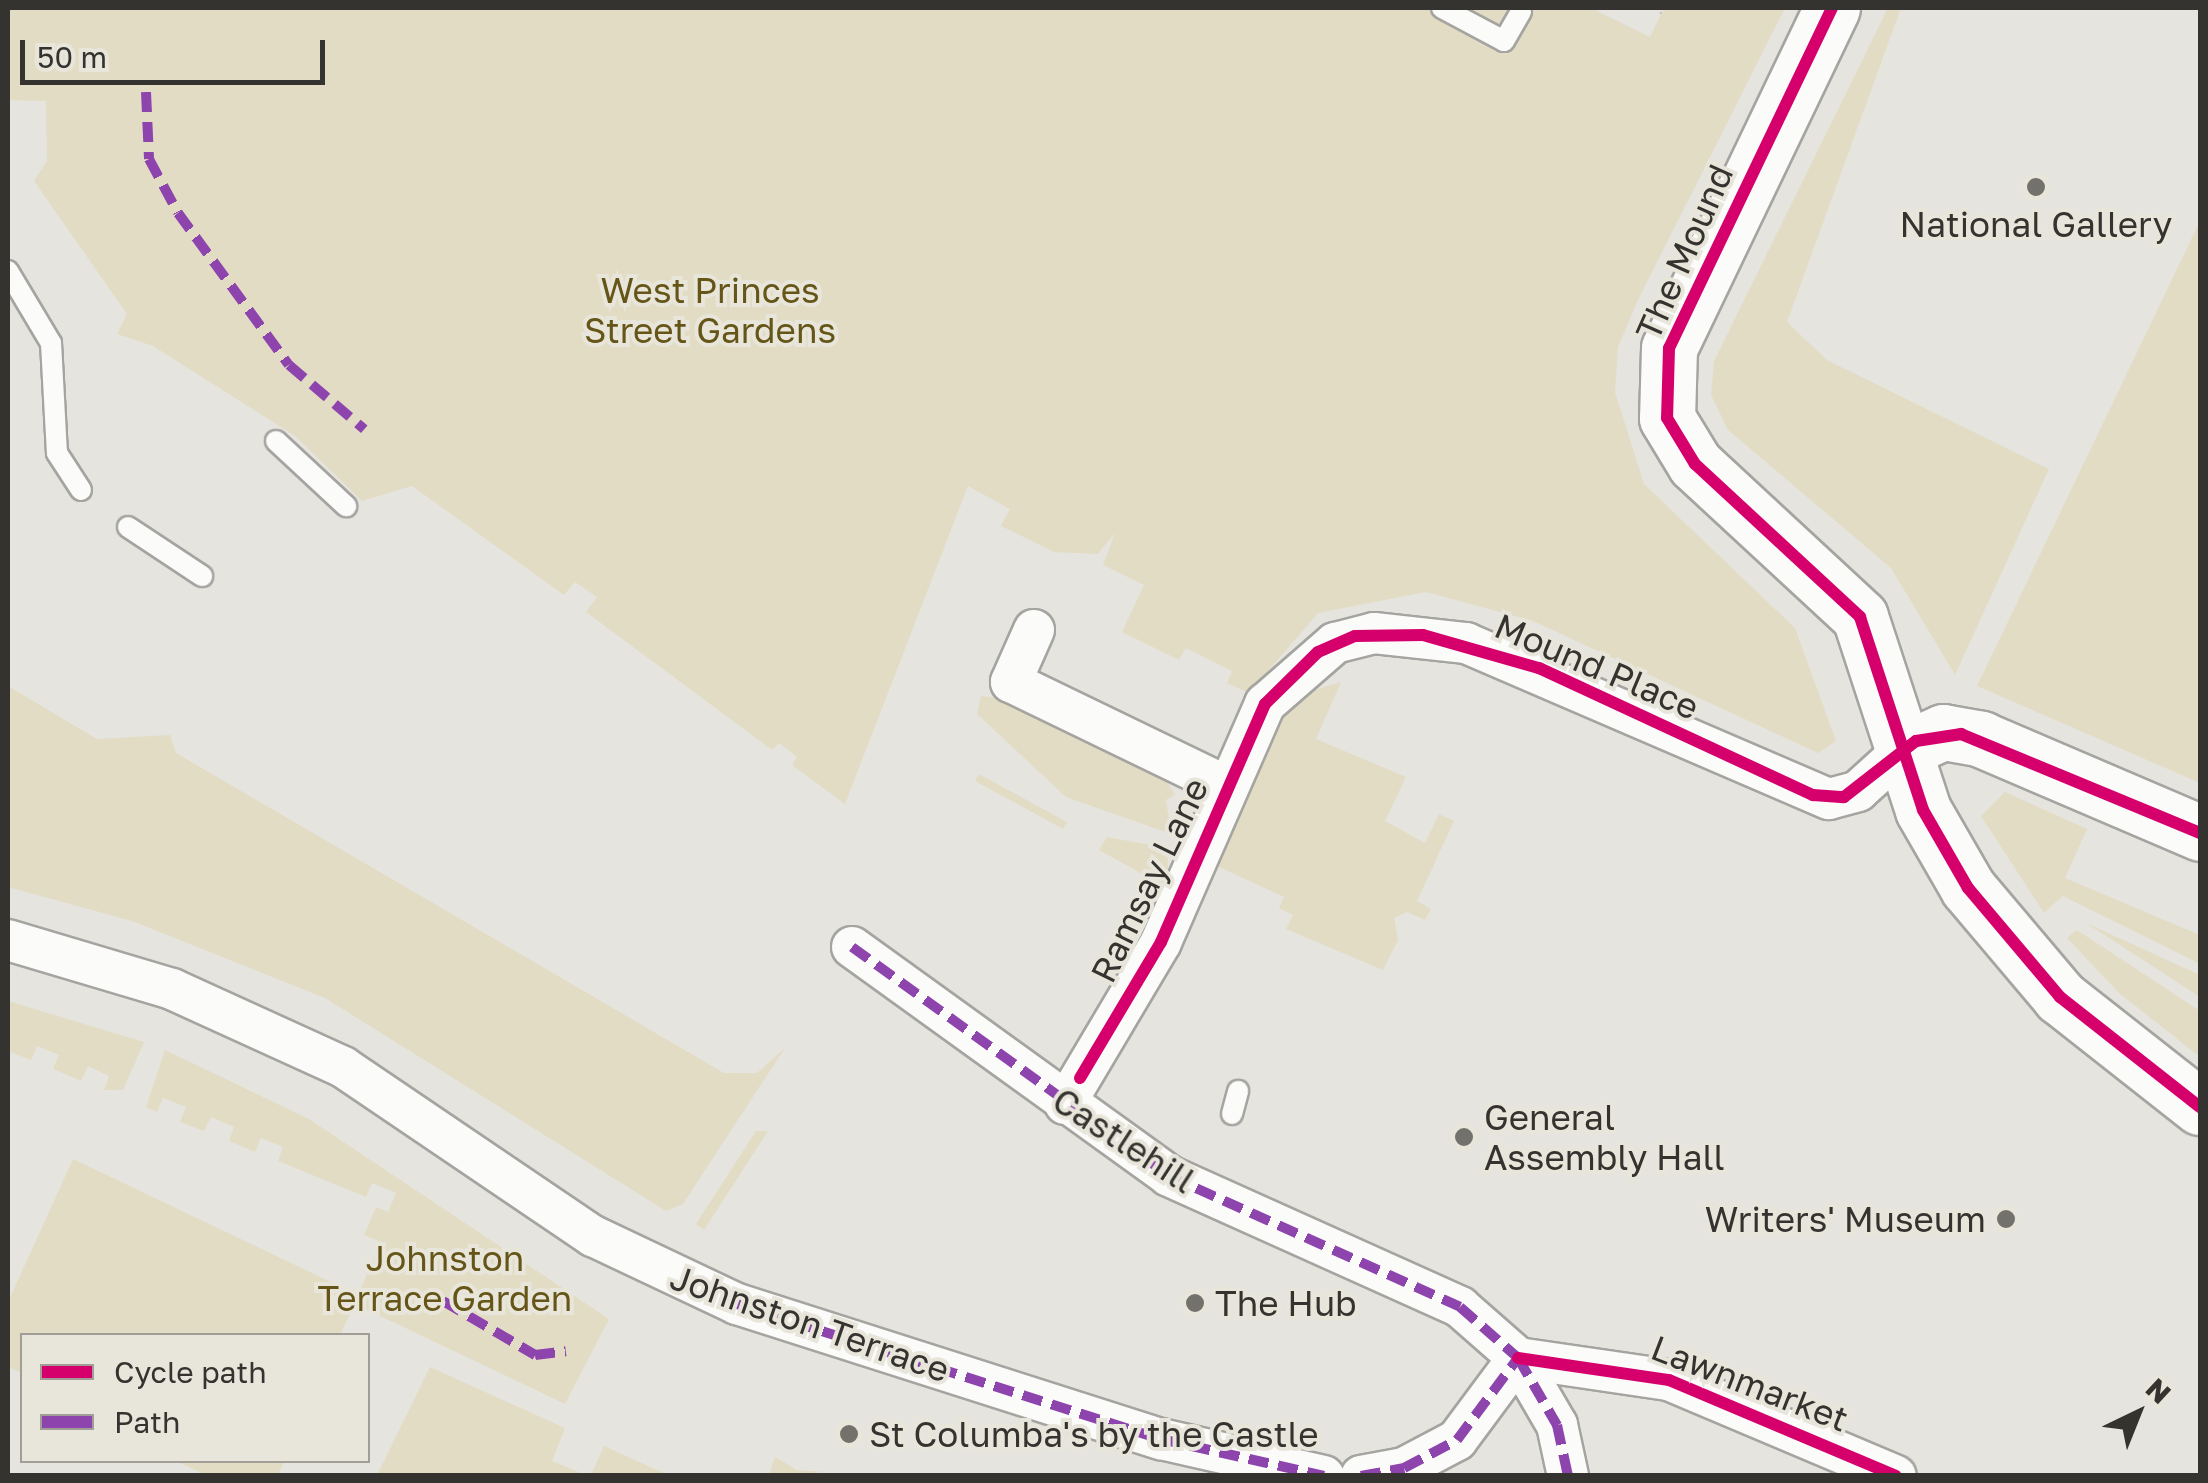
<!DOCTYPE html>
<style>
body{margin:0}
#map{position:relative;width:2208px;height:1483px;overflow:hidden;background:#e5e4de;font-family:"Golos Text",sans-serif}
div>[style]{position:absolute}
.green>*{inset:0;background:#e3dcc5}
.roads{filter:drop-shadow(2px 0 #a5a4a0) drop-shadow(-2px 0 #a5a4a0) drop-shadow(0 2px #a5a4a0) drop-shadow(0 -2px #a5a4a0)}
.lane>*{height:20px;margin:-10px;padding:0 10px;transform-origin:10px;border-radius:10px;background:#fbfbfa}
.street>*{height:40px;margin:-20px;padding:0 20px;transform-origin:20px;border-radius:20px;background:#fbfbfa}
.secondary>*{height:55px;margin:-27.5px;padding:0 27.5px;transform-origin:27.5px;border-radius:27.5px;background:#fbfbfa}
.rail>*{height:11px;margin-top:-5.5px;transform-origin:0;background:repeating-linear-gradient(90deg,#e8e5db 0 22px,#c0c0bf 0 44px);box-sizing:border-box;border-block:2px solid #c0c0bf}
.quiet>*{height:10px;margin-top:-5px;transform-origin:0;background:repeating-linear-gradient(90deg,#8e44ad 0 20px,transparent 0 30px)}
.cycleway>*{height:12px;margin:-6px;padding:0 6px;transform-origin:6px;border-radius:6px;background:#d6006c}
.dots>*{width:28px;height:28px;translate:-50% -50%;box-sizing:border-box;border:5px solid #e8e5db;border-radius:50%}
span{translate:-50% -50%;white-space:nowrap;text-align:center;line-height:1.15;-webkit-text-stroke:8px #e8e5db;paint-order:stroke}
.poi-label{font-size:35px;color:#34332f}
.left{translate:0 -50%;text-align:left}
.right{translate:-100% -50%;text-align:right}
.street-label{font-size:35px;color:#34332f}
.park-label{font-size:35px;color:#655516}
.frame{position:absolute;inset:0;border:10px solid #34332f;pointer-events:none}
.legend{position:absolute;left:20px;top:1333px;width:350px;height:130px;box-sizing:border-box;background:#e8e5db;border:2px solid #a09e96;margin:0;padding:12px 18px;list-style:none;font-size:30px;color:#34332f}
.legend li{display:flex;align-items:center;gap:20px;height:50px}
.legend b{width:50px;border:2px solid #a09e96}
.north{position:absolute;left:2088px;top:1363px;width:100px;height:100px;-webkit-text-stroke:8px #e8e5db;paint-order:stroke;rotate:43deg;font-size:28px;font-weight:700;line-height:40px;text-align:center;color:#34332f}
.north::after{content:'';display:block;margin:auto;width:35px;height:45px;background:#34332f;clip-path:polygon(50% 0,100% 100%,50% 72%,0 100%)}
.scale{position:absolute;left:20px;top:40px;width:305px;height:45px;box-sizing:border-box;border:5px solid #34332f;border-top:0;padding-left:12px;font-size:30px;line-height:35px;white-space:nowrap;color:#34332f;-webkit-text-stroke:8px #e8e5db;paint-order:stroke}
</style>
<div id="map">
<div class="green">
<div style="clip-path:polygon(8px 8px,1591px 8px,1650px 37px,1664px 8px,1785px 8px,1638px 300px,1618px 347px,1615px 392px,1644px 484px,1795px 628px,1836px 741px,1818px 753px,1533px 621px,1426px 592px,1318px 613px,1249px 693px,1227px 683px,1232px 671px,1186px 648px,1179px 660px,1122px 632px,1144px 585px,1103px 565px,1115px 533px,1098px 554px,1054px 552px,1001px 526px,1010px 509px,968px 486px,845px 804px,792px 765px,797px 757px,779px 743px,772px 750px,586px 612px,597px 597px,575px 582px,564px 595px,412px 486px,362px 501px,295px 436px,153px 346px,117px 334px,127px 314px,34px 181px,47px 161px,46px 101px,8px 100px)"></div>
<div style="clip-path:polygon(1888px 8px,1901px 8px,1787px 322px,1827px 360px,2049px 469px,1955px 675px,1891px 568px,1728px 430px,1711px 395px,1714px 361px)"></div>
<div style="clip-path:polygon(2200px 221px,2200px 783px,1977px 686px)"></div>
<div style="clip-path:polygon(1341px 682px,1316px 739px,1406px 777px,1385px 821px,1425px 843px,1439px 814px,1454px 821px,1417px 901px,1431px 909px,1425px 920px,1407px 912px,1394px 918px,1398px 940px,1383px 970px,1286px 929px,1293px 915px,1279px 908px,1284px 897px,1217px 866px,1277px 722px,1311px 691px)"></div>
<div style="clip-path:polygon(8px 686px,97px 739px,170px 735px,176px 753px,724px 1073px,757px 1073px,785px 1048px,683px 1204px,666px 1211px,325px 998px,132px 921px,8px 887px)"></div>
<div style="clip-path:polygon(981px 696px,1008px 699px,1163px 775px,1175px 795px,1166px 800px,1171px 834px,1066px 797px,977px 714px)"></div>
<div style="clip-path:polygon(979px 774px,1067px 822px,1063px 829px,975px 781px)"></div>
<div style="clip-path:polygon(2005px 792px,2087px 829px,2065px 878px,2200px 935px,2200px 964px,2063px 896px,2044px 913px,1981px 816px)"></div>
<div style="clip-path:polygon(1107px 837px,1167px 848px,1169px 889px,1099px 850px)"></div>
<div style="clip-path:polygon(2086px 923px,2200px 975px,2200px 997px)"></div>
<div style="clip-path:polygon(2077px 930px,2200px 1011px,2200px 1057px,2119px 993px,2067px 938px)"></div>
<div style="clip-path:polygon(8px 1001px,144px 1042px,123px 1090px,104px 1090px,109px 1076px,88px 1066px,81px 1081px,53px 1069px,59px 1055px,37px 1046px,31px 1060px,8px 1051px)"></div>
<div style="clip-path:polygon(165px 1050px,309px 1119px,609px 1319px,565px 1404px,355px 1304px,340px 1335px,22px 1336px,22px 1373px,8px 1367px,8px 1302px,73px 1159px,358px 1295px,381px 1242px,364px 1235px,376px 1207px,388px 1212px,396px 1193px,372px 1183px,366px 1197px,278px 1161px,283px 1147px,261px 1138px,255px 1152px,229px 1141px,234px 1127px,211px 1117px,204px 1131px,180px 1122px,186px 1107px,163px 1098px,157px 1112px,146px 1107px)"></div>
<div style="clip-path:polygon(756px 1131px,768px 1131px,704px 1230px,696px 1224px)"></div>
<div style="clip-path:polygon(430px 1367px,565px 1428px,552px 1461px,586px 1475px,377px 1475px)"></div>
<div style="clip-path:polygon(604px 1446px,668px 1475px,591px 1475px)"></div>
<div style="clip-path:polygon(775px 1457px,797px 1470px,824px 1472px,769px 1475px)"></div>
<div style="clip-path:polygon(176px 1461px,284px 1461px,278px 1476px,206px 1475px)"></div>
</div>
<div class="roads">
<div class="lane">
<div style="left:1442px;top:8px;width:70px;rotate:28deg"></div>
<div style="left:1504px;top:41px;width:34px;rotate:-60deg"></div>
<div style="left:8px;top:271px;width:84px;rotate:59.2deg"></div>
<div style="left:51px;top:343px;width:110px;rotate:86.9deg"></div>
<div style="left:57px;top:453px;width:44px;rotate:57deg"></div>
<div style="left:276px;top:441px;width:96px;rotate:42.9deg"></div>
<div style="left:128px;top:527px;width:89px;rotate:33.5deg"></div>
<div style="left:1232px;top:1114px;width:24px;rotate:-75deg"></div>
</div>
<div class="street">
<div style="left:1034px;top:630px;width:57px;rotate:113.9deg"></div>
<div style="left:1011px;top:682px;width:241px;rotate:25.8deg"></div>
<div style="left:8px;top:940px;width:171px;rotate:16.6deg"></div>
<div style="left:172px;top:989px;width:188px;rotate:24.5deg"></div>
<div style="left:343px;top:1067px;width:302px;rotate:34.1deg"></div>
<div style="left:593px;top:1236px;width:159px;rotate:25.3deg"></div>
<div style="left:737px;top:1304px;width:445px;rotate:17.7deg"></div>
<div style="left:1161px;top:1439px;width:167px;rotate:12.8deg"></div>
<div style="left:852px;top:947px;width:391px;rotate:35.8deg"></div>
<div style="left:1169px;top:1176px;width:319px;rotate:24.2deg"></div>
<div style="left:1460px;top:1307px;width:77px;rotate:41.3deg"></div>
<div style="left:1518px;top:1358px;width:78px;rotate:59.8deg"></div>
<div style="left:1557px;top:1425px;width:52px;rotate:77.8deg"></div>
<div style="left:1065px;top:1104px;width:188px;rotate:-59.3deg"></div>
<div style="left:1161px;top:942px;width:260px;rotate:-66.4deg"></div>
<div style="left:1265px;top:704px;width:93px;rotate:-41.1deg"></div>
<div style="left:1335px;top:643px;width:40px;rotate:-14.4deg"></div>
<div style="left:1374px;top:633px;width:93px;rotate:6.2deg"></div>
<div style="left:1466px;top:643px;width:395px;rotate:23.3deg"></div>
<div style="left:1829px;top:799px;width:30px;rotate:-15deg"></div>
<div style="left:1858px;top:791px;width:61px;rotate:-42.3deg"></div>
<div style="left:1518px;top:1358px;width:153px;rotate:8.3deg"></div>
<div style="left:1669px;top:1380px;width:246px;rotate:22.9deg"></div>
<div style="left:1361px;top:1476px;width:44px;rotate:-10.5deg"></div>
<div style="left:1404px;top:1468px;width:60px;rotate:-27.8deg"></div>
<div style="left:1457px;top:1440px;width:102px;rotate:-53.4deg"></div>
</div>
<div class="secondary">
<div style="left:1832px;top:8px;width:377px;rotate:115.6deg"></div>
<div style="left:1669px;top:348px;width:70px;rotate:91.6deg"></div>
<div style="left:1667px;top:418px;width:54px;rotate:58.7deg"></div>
<div style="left:1695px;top:464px;width:225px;rotate:42.8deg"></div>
<div style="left:1860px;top:617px;width:203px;rotate:71.9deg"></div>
<div style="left:1923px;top:810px;width:90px;rotate:60deg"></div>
<div style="left:1968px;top:888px;width:143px;rotate:49.8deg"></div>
<div style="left:2060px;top:997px;width:178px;rotate:38.2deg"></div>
<div style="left:1903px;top:750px;width:44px;rotate:-24.2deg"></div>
<div style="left:1943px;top:732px;width:39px;rotate:10deg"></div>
<div style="left:1981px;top:739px;width:238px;rotate:23.2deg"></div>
</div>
</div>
<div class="rail">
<div style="left:1662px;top:8px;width:2px;rotate:27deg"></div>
</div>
<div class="quiet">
<div style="left:146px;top:92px;width:67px;rotate:87.4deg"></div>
<div style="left:149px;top:159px;width:61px;rotate:61.8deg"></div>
<div style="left:178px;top:213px;width:188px;rotate:53.9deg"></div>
<div style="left:289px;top:365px;width:99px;rotate:40.5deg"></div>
<div style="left:852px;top:947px;width:391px;rotate:35.8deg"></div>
<div style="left:1169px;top:1176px;width:319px;rotate:24.2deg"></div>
<div style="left:1460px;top:1307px;width:77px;rotate:41.3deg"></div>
<div style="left:1518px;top:1358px;width:78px;rotate:59.8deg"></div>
<div style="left:1557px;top:1425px;width:52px;rotate:77.8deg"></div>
<div style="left:443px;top:1301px;width:107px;rotate:30.4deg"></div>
<div style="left:535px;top:1355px;width:31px;rotate:-7deg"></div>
<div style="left:737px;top:1304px;width:445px;rotate:17.7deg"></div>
<div style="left:1161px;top:1439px;width:167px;rotate:12.8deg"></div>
<div style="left:1361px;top:1476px;width:44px;rotate:-10.5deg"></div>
<div style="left:1404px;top:1468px;width:60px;rotate:-27.8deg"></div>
<div style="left:1457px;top:1440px;width:102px;rotate:-53.4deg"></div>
</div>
<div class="cycleway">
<div style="left:1832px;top:8px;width:377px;rotate:115.6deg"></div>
<div style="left:1669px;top:348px;width:70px;rotate:91.6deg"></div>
<div style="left:1667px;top:418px;width:54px;rotate:58.7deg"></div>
<div style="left:1695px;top:464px;width:225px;rotate:42.8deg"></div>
<div style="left:1860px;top:617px;width:203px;rotate:71.9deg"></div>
<div style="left:1923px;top:810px;width:90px;rotate:60deg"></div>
<div style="left:1968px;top:888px;width:143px;rotate:49.8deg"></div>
<div style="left:2060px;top:997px;width:178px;rotate:38.2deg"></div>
<div style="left:1080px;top:1078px;width:158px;rotate:-59.2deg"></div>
<div style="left:1161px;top:942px;width:260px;rotate:-66.4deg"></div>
<div style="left:1265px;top:704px;width:74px;rotate:-44.5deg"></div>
<div style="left:1318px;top:652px;width:40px;rotate:-23.4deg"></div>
<div style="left:1355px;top:636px;width:68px;rotate:-0.8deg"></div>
<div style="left:1423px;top:635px;width:121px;rotate:15.9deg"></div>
<div style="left:1539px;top:668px;width:302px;rotate:24.9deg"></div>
<div style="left:1813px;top:795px;width:31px;rotate:4deg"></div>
<div style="left:1844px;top:797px;width:91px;rotate:-37.9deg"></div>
<div style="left:1916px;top:741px;width:46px;rotate:-8.8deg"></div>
<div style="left:1961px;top:734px;width:259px;rotate:22.5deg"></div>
<div style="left:1518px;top:1358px;width:153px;rotate:8.3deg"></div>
<div style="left:1669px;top:1380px;width:246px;rotate:22.9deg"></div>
</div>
<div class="dots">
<div style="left:2036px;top:187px;background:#72716c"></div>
<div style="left:1464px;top:1137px;background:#72716c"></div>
<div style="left:2006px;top:1219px;background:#72716c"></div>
<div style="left:1195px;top:1303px;background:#72716c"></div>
<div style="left:849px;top:1434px;background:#72716c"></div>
</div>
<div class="poi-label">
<span style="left:2036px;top:224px">National Gallery</span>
<span class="left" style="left:1484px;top:1137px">General<br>Assembly Hall</span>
<span class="right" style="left:1986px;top:1219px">Writers' Museum</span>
<span class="left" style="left:1215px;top:1303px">The Hub</span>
<span class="left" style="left:869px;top:1434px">St Columba's by the Castle</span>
</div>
<div class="street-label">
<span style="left:1684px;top:252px;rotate:-66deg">The Mound</span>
<span style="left:1597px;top:666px;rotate:23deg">Mound Place</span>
<span style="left:1149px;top:880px;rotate:-64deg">Ramsay Lane</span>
<span style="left:1124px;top:1140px;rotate:33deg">Castlehill</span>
<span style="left:810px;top:1323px;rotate:19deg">Johnston Terrace</span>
<span style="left:1750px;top:1383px;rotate:21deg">Lawnmarket</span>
</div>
<div class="park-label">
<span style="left:710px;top:310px">West Princes<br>Street Gardens</span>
<span style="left:445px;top:1278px">Johnston<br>Terrace Garden</span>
</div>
<div class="frame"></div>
<ul class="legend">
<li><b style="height:12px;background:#d6006c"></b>Cycle path</li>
<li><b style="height:12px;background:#8e44ad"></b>Path</li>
</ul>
<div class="north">N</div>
<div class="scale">50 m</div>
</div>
